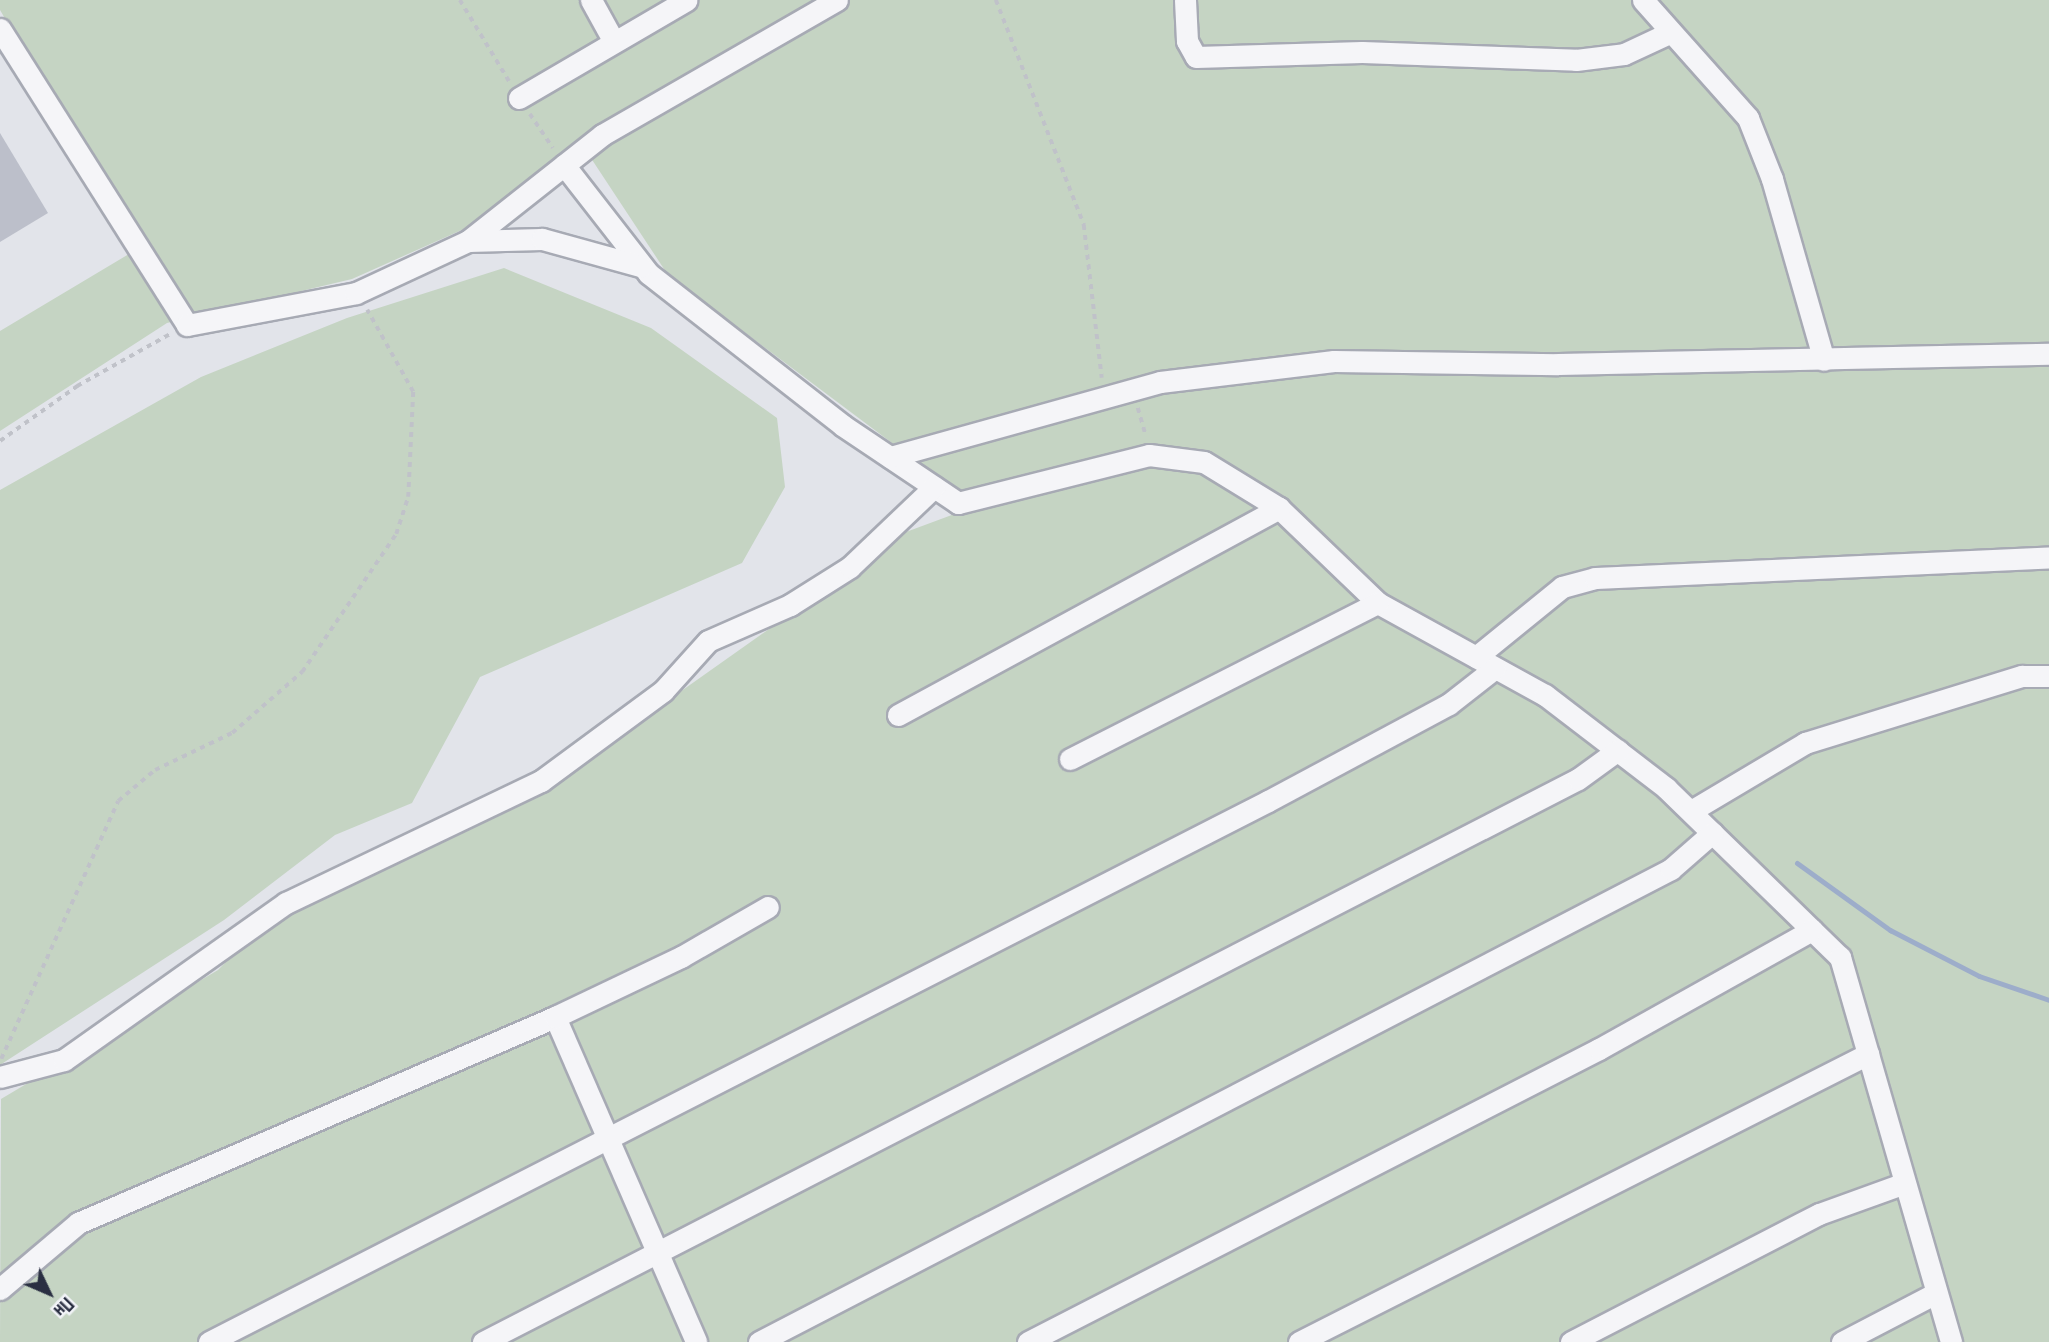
<!DOCTYPE html>
<meta charset="utf-8">
<style>
body{margin:0}
#map{position:relative;width:2049px;height:1342px;overflow:hidden;background:#e2e4ea;font-family:"PT Sans Narrow",sans-serif}
div>[style]{position:absolute}
.green>*{inset:0;background:#c5d4c3}
.stream>*{height:5px;margin:-2.5px;padding:0 2.5px;transform-origin:2.5px;border-radius:2.5px;background:#9dadca}
.building>*{inset:0;background:#bcbfca}
.path>*{height:3.5px;margin-top:-1.75px;transform-origin:0;background:repeating-linear-gradient(90deg,#c0c2c9 0 5px,transparent 0 10px)}
.roads{filter:drop-shadow(2px 0 #a7aab4) drop-shadow(-2px 0 #a7aab4) drop-shadow(0 2px #a7aab4) drop-shadow(0 -2px #a7aab4)}
.minor>*{height:21px;margin:-10.5px;padding:0 10.5px;transform-origin:10.5px;border-radius:10.5px;background:#f5f5f8}
span{translate:-50% -50%;white-space:nowrap;text-align:center;line-height:1.15;-webkit-text-stroke:5px #f1f3f7;paint-order:stroke}
.north{position:absolute;left:14px;top:1258px;width:70px;height:70px;-webkit-text-stroke:5px #f1f3f7;paint-order:stroke;rotate:134deg;font-size:19px;font-weight:700;line-height:28px;text-align:center;color:#2a2f42}
.north::after{content:'';display:block;margin:auto;width:24px;height:32px;background:#2a2f42;clip-path:polygon(50% 0,100% 100%,50% 72%,0 100%)}
</style>
<div id="map">
<div class="green">
<div style="clip-path:polygon(0 0,2049px 0,2049px 1342px,0 1342px,1px 1099px,218px 970px,261px 926px,540px 791px,906px 532px,976px 506px,668px 275px,579px 140px,464px 229px,352px 279px,167px 323px,0 431px,0 331px,139px 248px,0 10px)"></div>
<div style="clip-path:polygon(504px 268px,651px 328px,777px 418px,785px 487px,742px 563px,480px 677px,412px 803px,335px 835px,224px 920px,0 1065px,0 490px,201px 377px,347px 318px)"></div>
</div>
<div class="stream">
<div style="left:1797px;top:863px;width:115px;rotate:35.8deg"></div>
<div style="left:1890px;top:930px;width:100px;rotate:27.3deg"></div>
<div style="left:1979px;top:976px;width:74px;rotate:18.9deg"></div>
</div>
<div class="building">
<div style="clip-path:polygon(0 133px,48px 213px,0 242px)"></div>
</div>
<div class="path">
<div style="left:460px;top:0;width:95px;rotate:58.8deg"></div>
<div style="left:996px;top:0;width:242px;rotate:68.6deg"></div>
<div style="left:1084px;top:225px;width:154px;rotate:83.3deg"></div>
<div style="left:530px;top:114px;width:41px;rotate:55.9deg"></div>
<div style="left:1138px;top:408px;width:29px;rotate:74deg"></div>
<div style="left:0;top:441px;width:95px;rotate:-35.5deg"></div>
<div style="left:77px;top:386px;width:107px;rotate:-29.2deg"></div>
<div style="left:1px;top:1059px;width:283px;rotate:-65.6deg"></div>
<div style="left:118px;top:801px;width:48px;rotate:-40deg"></div>
<div style="left:155px;top:770px;width:85px;rotate:-25.7deg"></div>
<div style="left:232px;top:733px;width:93px;rotate:-41.1deg"></div>
<div style="left:302px;top:672px;width:167px;rotate:-55.7deg"></div>
<div style="left:396px;top:534px;width:39px;rotate:-72deg"></div>
<div style="left:408px;top:497px;width:105px;rotate:-87.3deg"></div>
<div style="left:413px;top:392px;width:94px;rotate:-119.3deg"></div>
</div>
<div class="roads">
<div class="minor">
<div style="left:591px;top:0;width:46px;rotate:61.2deg"></div>
<div style="left:1185px;top:0;width:41px;rotate:87.2deg"></div>
<div style="left:1187px;top:41px;width:18px;rotate:61deg"></div>
<div style="left:1196px;top:57px;width:166px;rotate:-1.7deg"></div>
<div style="left:1362px;top:52px;width:214px;rotate:2.1deg"></div>
<div style="left:1576px;top:60px;width:48px;rotate:-7.1deg"></div>
<div style="left:1624px;top:54px;width:50px;rotate:-25deg"></div>
<div style="left:1643px;top:0;width:158px;rotate:48.3deg"></div>
<div style="left:1748px;top:118px;width:66px;rotate:68.5deg"></div>
<div style="left:1772px;top:179px;width:188px;rotate:74deg"></div>
<div style="left:0;top:29px;width:350px;rotate:57.7deg"></div>
<div style="left:187px;top:325px;width:172px;rotate:-10.7deg"></div>
<div style="left:356px;top:293px;width:123px;rotate:-24.9deg"></div>
<div style="left:468px;top:241px;width:171px;rotate:-38.3deg"></div>
<div style="left:602px;top:135px;width:271px;rotate:-29.9deg"></div>
<div style="left:519px;top:98px;width:194px;rotate:-30.3deg"></div>
<div style="left:564px;top:165px;width:138px;rotate:52.1deg"></div>
<div style="left:649px;top:274px;width:245px;rotate:38deg"></div>
<div style="left:842px;top:425px;width:140px;rotate:33.9deg"></div>
<div style="left:958px;top:503px;width:197px;rotate:-14.1deg"></div>
<div style="left:1149px;top:455px;width:55px;rotate:7.3deg"></div>
<div style="left:1204px;top:462px;width:88px;rotate:31.5deg"></div>
<div style="left:1279px;top:508px;width:137px;rotate:43.8deg"></div>
<div style="left:1378px;top:603px;width:191px;rotate:28.9deg"></div>
<div style="left:1545px;top:695px;width:153px;rotate:37.5deg"></div>
<div style="left:1666px;top:788px;width:243px;rotate:44.2deg"></div>
<div style="left:1840px;top:957px;width:401px;rotate:73.9deg"></div>
<div style="left:468px;top:241px;width:74px;rotate:-1.5deg"></div>
<div style="left:542px;top:239px;width:102px;rotate:15.4deg"></div>
<div style="left:890px;top:457px;width:280px;rotate:-15.5deg"></div>
<div style="left:1160px;top:382px;width:175px;rotate:-6.9deg"></div>
<div style="left:1334px;top:361px;width:224px;rotate:0.8deg"></div>
<div style="left:1558px;top:364px;width:491px;rotate:-1.2deg"></div>
<div style="left:1476px;top:657px;width:111px;rotate:-39.1deg"></div>
<div style="left:1562px;top:587px;width:34px;rotate:-15deg"></div>
<div style="left:1595px;top:578px;width:454px;rotate:-2.6deg"></div>
<div style="left:898px;top:715px;width:434px;rotate:-28.5deg"></div>
<div style="left:1070px;top:759px;width:345px;rotate:-26.9deg"></div>
<div style="left:1691px;top:811px;width:133px;rotate:-30.8deg"></div>
<div style="left:1805px;top:743px;width:227px;rotate:-17.2deg"></div>
<div style="left:2022px;top:676px;width:27px"></div>
<div style="left:555px;top:1017px;width:354px;rotate:66.5deg"></div>
<div style="left:0;top:1077px;width:66px;rotate:-14.9deg"></div>
<div style="left:64px;top:1060px;width:272px;rotate:-35.3deg"></div>
<div style="left:286px;top:903px;width:283px;rotate:-25.6deg"></div>
<div style="left:541px;top:781px;width:152px;rotate:-36.4deg"></div>
<div style="left:663px;top:691px;width:67px;rotate:-48deg"></div>
<div style="left:708px;top:641px;width:90px;rotate:-23.7deg"></div>
<div style="left:790px;top:605px;width:71px;rotate:-32.3deg"></div>
<div style="left:850px;top:567px;width:116px;rotate:-43.6deg"></div>
<div style="left:0;top:1289px;width:102px;rotate:-40.2deg"></div>
<div style="left:78px;top:1223px;width:520px;rotate:-23.36deg"></div>
<div style="left:555px;top:1017px;width:140px;rotate:-25.5deg"></div>
<div style="left:681px;top:957px;width:100px;rotate:-29.9deg"></div>
<div style="left:209px;top:1342px;width:1189px;rotate:-27.06deg"></div>
<div style="left:1268px;top:801px;width:205px;rotate:-28.2deg"></div>
<div style="left:1449px;top:704px;width:58px;rotate:-38deg"></div>
<div style="left:483px;top:1342px;width:1231px;rotate:-27.21deg"></div>
<div style="left:1578px;top:779px;width:49px;rotate:-35.9deg"></div>
<div style="left:759px;top:1342px;width:1027px;rotate:-27.41deg"></div>
<div style="left:1671px;top:869px;width:55px;rotate:-41.3deg"></div>
<div style="left:1028px;top:1342px;width:642px;rotate:-27.16deg"></div>
<div style="left:1599px;top:1049px;width:244px;rotate:-29.2deg"></div>
<div style="left:1299px;top:1342px;width:638px;rotate:-26.85deg"></div>
<div style="left:1571px;top:1342px;width:279px;rotate:-27.3deg"></div>
<div style="left:1819px;top:1214px;width:88px;rotate:-19.9deg"></div>
<div style="left:1842px;top:1342px;width:106px;rotate:-27.5deg"></div>
</div>
</div>
<div class="north">Пн</div>
</div>
